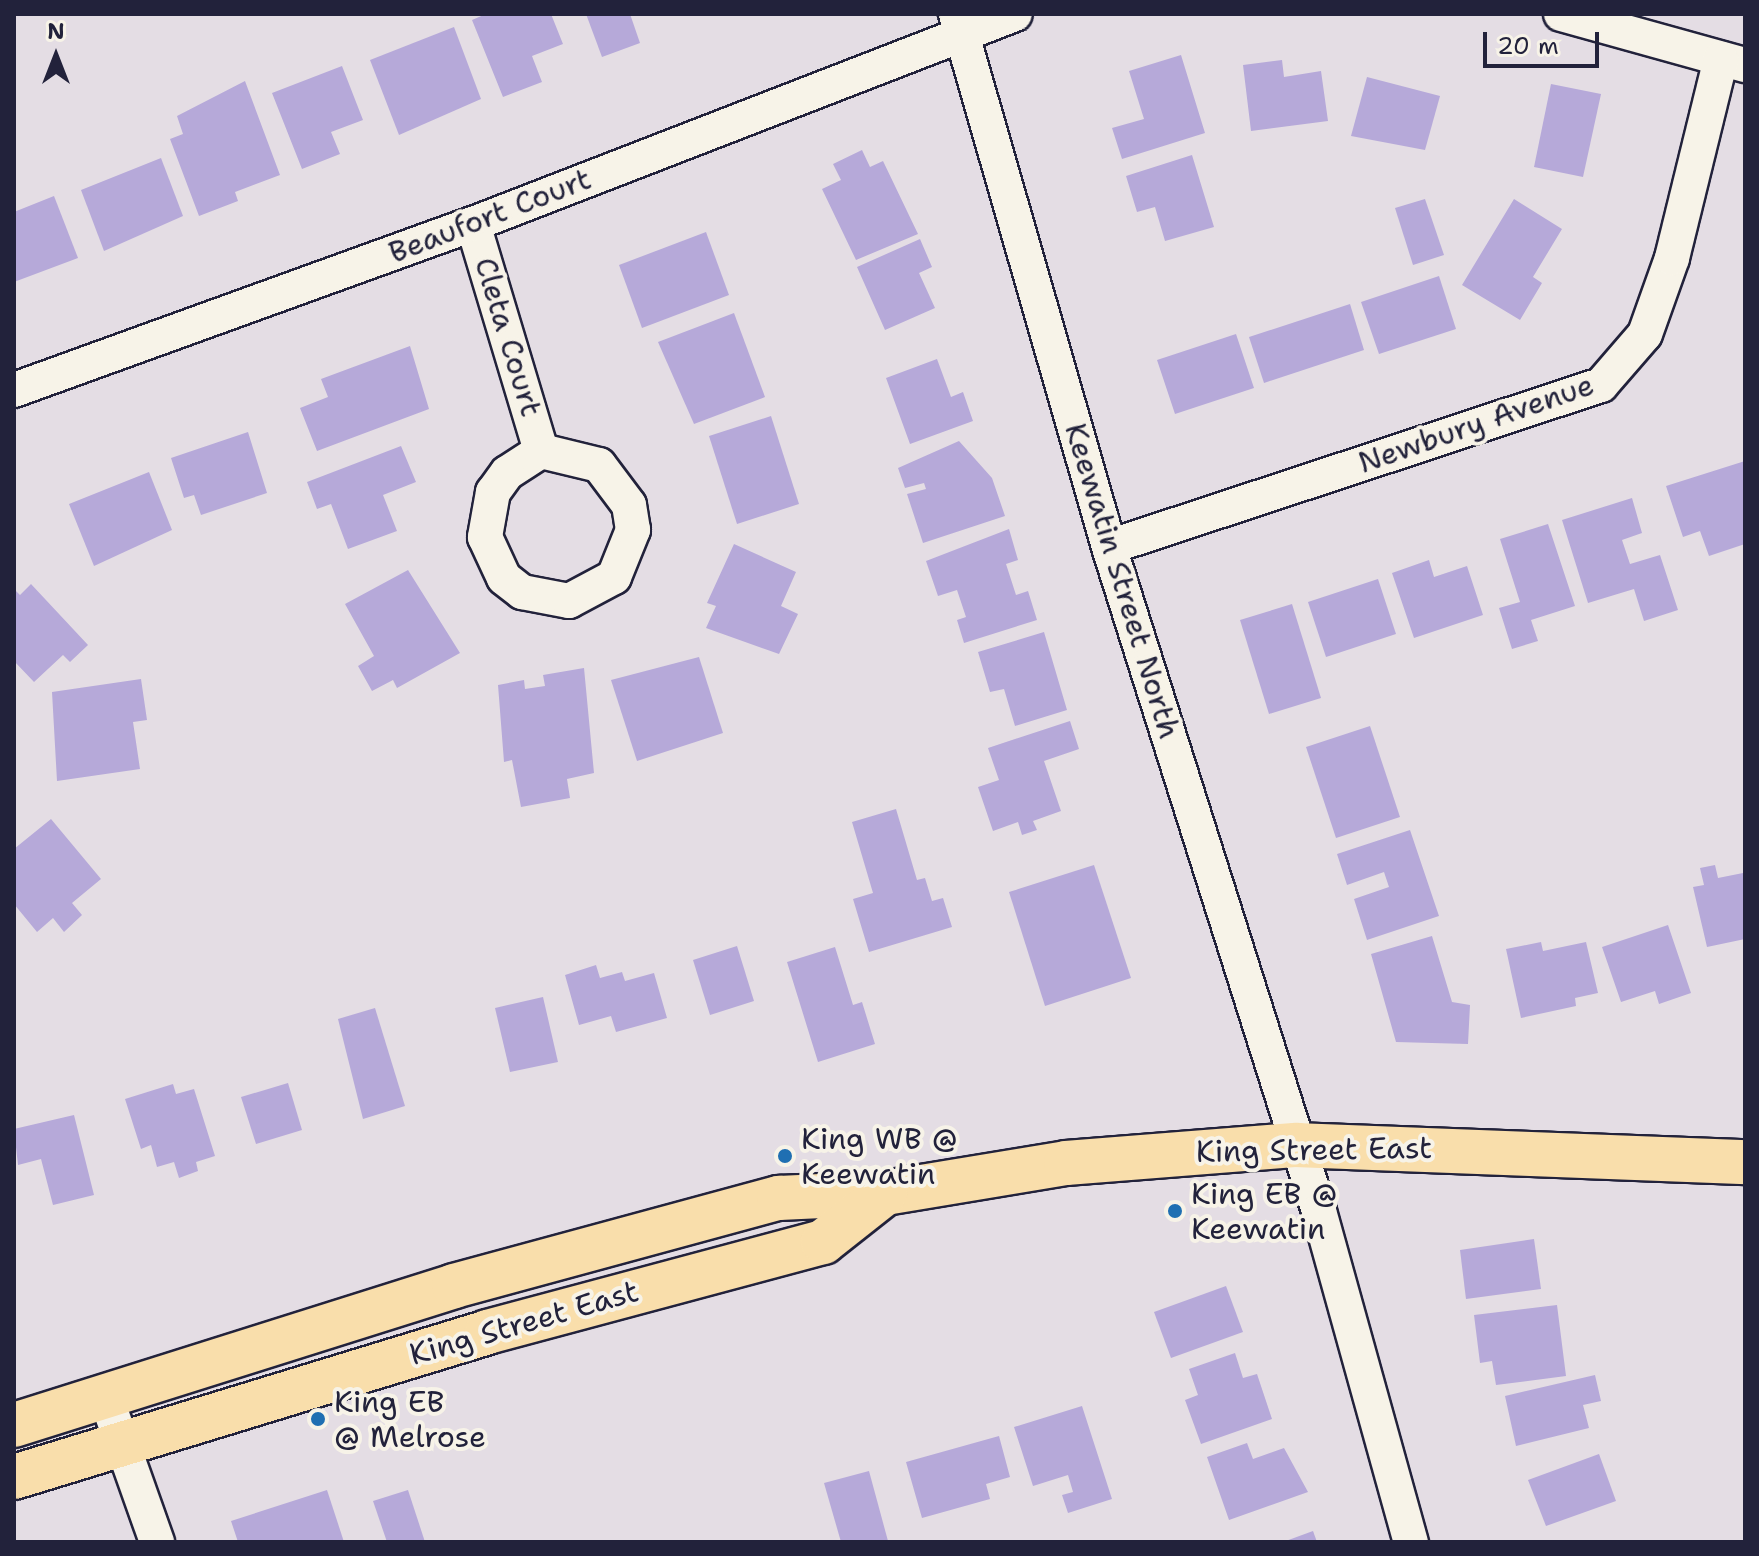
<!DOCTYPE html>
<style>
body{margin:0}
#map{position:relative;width:1759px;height:1556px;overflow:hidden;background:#e4dde4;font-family:"Shantell Sans",sans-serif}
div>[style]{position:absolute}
.building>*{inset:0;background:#b6a9d9}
.roads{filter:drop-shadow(2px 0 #22223b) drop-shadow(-2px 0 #22223b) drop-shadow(0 2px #22223b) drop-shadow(0 -2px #22223b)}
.street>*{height:34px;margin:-17px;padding:0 17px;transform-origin:17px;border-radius:17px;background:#f7f3e8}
.primary>*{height:44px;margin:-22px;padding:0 22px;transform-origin:22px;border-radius:22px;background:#f9deab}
.dots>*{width:22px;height:22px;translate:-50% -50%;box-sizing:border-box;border:4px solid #f7f3e8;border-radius:50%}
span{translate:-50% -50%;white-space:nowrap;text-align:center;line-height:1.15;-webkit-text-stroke:8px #f7f3e8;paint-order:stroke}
.street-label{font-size:30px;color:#22223b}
.poi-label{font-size:30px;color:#22223b}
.left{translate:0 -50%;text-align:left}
.frame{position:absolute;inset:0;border:16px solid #22223b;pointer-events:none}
.north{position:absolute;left:16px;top:16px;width:80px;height:80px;-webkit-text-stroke:6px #f7f3e8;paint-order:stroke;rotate:0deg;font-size:22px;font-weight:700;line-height:32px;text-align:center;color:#22223b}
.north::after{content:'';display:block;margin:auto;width:28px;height:36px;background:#22223b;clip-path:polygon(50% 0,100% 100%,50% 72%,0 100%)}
.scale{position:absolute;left:1483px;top:32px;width:116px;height:36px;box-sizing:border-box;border:4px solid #22223b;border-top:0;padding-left:10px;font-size:24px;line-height:28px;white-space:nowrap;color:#22223b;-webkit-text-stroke:6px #f7f3e8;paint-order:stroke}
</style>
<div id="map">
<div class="building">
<div style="clip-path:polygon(486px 14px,551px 14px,563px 44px,532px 56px,542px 82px,503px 97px,472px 20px)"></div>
<div style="clip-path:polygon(586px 14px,630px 14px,640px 43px,602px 57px)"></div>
<div style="clip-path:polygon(454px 27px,481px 99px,399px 135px,370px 60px)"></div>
<div style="clip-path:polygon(1181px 55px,1205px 133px,1122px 159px,1112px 128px,1144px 119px,1129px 71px)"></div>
<div style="clip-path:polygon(1282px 60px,1284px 77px,1321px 71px,1328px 121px,1251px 131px,1243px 65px)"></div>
<div style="clip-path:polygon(342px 66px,363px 120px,331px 132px,340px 154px,302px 169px,272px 93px)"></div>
<div style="clip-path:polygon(1367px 77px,1440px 96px,1425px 150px,1351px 136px)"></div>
<div style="clip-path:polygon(245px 81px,280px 175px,235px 192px,238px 201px,199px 216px,170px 139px,183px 134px,177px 116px)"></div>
<div style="clip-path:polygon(1551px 84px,1601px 94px,1583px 177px,1534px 167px)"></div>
<div style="clip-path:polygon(862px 150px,870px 167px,883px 161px,918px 234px,856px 260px,822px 189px,841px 180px,833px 164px)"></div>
<div style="clip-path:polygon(1192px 155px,1214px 227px,1165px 241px,1155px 207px,1137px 212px,1126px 176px)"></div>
<div style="clip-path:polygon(161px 158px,183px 216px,104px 251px,81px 190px)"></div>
<div style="clip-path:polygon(54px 196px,78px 258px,14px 282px,14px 212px)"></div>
<div style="clip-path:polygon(1425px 199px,1444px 255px,1413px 265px,1395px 208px)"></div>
<div style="clip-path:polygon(1514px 199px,1562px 229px,1533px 277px,1542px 283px,1520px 320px,1462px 285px)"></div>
<div style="clip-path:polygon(706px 232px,729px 295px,642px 328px,619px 265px)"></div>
<div style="clip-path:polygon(920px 239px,932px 267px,919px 273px,935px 308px,885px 330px,857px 267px)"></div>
<div style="clip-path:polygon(1439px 276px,1456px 329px,1379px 354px,1361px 302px)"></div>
<div style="clip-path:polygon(1350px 304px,1364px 350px,1264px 383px,1249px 337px)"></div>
<div style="clip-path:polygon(734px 313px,765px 397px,694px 424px,658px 342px)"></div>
<div style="clip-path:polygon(1236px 334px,1254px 388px,1175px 414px,1157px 360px)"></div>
<div style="clip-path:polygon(410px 346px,429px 409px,317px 451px,300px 408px,328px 397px,321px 379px)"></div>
<div style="clip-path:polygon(937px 359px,951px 397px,963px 392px,973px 421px,910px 444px,886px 378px)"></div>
<div style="clip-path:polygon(771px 416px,799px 504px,737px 524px,709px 436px)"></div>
<div style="clip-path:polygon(248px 432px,267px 493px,201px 515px,194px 495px,184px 498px,171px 458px)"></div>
<div style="clip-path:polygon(959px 441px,992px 478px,1005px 516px,923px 543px,907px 494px,926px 489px,924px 483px,905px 488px,898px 468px)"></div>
<div style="clip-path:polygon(401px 446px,416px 482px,383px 495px,397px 531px,348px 549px,331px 504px,317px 509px,307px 482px)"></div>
<div style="clip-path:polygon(1745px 461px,1745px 544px,1709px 556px,1700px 531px,1683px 537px,1666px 486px)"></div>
<div style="clip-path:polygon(149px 472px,172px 530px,94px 566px,69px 504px)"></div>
<div style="clip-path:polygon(1632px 498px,1642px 533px,1622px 540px,1630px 564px,1660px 555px,1678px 610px,1644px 621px,1634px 589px,1588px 603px,1562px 520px)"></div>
<div style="clip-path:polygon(1548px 524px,1575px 606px,1531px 620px,1538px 641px,1512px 649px,1499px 608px,1520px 602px,1500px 539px)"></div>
<div style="clip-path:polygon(1009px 529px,1018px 560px,1006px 564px,1016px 595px,1028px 591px,1037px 620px,964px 643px,957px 620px,966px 617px,957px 590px,938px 596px,926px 561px)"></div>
<div style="clip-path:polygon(734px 544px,796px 572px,781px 606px,798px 614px,779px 654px,706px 628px,716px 606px,707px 603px)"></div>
<div style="clip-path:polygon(1429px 560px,1434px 577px,1467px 566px,1483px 615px,1414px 638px,1392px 573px)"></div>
<div style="clip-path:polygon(408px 570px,460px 653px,397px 688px,393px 680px,372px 691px,358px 666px,374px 656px,345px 604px)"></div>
<div style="clip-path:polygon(1378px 579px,1396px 634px,1326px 657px,1308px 602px)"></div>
<div style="clip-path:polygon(31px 584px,88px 645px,70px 662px,63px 655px,34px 682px,14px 661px,14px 589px,20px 595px)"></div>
<div style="clip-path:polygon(1292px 604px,1321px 698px,1269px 714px,1240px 620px)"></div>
<div style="clip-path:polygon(1044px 632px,1067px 710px,1015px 726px,1004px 689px,990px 692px,978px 652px)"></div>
<div style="clip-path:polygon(699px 657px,723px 733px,637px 761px,611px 680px)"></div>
<div style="clip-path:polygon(584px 668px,594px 773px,567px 779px,570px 798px,521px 807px,512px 760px,504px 762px,498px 685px,524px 680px,525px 689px,545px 686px,543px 675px)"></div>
<div style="clip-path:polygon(141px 679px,147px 720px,133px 722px,140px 769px,57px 781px,52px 692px)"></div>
<div style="clip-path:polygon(1070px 721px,1079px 749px,1044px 761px,1061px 811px,1033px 821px,1037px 830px,1022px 835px,1018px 822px,993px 831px,978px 787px,999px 780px,988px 748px)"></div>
<div style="clip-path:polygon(1370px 726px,1400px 817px,1336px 838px,1306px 747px)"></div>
<div style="clip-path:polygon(896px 809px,917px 880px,925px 878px,932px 901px,943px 898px,952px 927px,869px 952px,853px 899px,873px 893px,852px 822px)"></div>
<div style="clip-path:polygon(51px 819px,101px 879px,72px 903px,82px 915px,64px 932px,53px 918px,37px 932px,14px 904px,14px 849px)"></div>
<div style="clip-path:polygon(1410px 830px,1439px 916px,1367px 940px,1354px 899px,1389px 887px,1384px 872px,1347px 885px,1337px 854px)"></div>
<div style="clip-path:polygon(1094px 865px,1131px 978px,1045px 1006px,1009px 892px)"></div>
<div style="clip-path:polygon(1715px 865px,1718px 878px,1743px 873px,1745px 939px,1707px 947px,1693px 887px,1704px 885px,1700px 868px)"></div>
<div style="clip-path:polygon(1668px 925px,1691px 993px,1659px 1004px,1655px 991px,1621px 1002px,1602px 947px)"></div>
<div style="clip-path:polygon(1432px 936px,1452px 1002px,1470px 1005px,1468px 1044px,1396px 1042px,1371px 954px)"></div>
<div style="clip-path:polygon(1541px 942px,1543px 951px,1586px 942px,1598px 993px,1575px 998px,1576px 1006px,1521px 1018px,1506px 949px)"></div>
<div style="clip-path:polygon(737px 946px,754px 1001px,710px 1015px,693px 960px)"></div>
<div style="clip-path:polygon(835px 947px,853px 1005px,862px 1002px,875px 1044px,818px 1062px,787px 962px)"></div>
<div style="clip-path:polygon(596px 965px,600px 978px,622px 972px,625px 981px,654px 973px,667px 1018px,616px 1032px,611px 1016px,579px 1025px,565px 975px)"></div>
<div style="clip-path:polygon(543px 997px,558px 1062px,510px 1072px,495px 1008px)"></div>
<div style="clip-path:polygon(375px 1008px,405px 1106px,363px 1119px,338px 1019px)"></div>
<div style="clip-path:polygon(288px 1083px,302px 1130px,256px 1144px,241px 1097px)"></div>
<div style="clip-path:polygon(173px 1084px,176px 1094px,194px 1089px,215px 1156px,196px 1162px,198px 1171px,179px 1178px,174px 1162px,157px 1167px,151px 1145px,141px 1149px,125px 1099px)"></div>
<div style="clip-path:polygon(74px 1115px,94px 1195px,53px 1205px,41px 1159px,18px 1165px,14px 1129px)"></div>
<div style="clip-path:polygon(1534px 1239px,1541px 1289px,1466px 1299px,1460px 1250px)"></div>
<div style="clip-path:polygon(1226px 1286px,1243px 1332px,1171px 1358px,1154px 1312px)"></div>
<div style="clip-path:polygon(1557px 1305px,1566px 1376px,1496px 1385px,1492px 1361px,1480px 1363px,1474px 1315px)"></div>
<div style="clip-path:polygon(1235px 1353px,1243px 1378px,1257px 1374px,1272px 1419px,1201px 1444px,1185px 1400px,1198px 1395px,1189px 1369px)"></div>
<div style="clip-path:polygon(1595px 1375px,1601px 1401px,1583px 1405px,1589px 1428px,1516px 1446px,1505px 1396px)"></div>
<div style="clip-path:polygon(1082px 1406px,1112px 1499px,1068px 1513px,1062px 1495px,1073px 1492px,1068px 1475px,1033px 1486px,1014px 1427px)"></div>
<div style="clip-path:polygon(999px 1436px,1010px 1477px,986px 1484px,990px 1499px,922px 1518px,906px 1462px)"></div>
<div style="clip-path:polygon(1247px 1443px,1253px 1459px,1284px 1448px,1308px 1492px,1229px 1520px,1207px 1457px)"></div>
<div style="clip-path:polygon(1599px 1454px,1616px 1501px,1546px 1526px,1528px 1480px)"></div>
<div style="clip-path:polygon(869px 1471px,888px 1541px,841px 1542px,824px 1483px)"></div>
<div style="clip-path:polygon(327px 1490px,344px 1542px,238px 1542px,231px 1521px)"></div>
<div style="clip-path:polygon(408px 1490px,425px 1542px,387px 1542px,373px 1501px)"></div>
<div style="clip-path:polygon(1313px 1531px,1317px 1542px,1283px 1542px)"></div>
</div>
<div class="roads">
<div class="street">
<div style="left:956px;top:14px;width:555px;rotate:73.98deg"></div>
<div style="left:1109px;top:547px;width:696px;rotate:72.45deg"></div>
<div style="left:1319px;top:1211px;width:344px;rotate:74.5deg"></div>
<div style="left:1561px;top:14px;width:191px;rotate:15.5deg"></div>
<div style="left:473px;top:224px;width:237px;rotate:73.3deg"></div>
<div style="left:541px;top:451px;width:40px;rotate:147.1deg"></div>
<div style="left:507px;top:473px;width:24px;rotate:126deg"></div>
<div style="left:493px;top:492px;width:46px;rotate:100.1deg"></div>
<div style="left:485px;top:537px;width:45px;rotate:65.1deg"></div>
<div style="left:504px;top:578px;width:23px;rotate:38deg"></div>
<div style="left:522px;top:592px;width:48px;rotate:10.8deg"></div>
<div style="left:569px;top:601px;width:51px;rotate:-28.1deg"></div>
<div style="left:614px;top:577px;width:51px;rotate:-68deg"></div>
<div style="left:633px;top:530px;width:25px;rotate:-99deg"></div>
<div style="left:629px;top:505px;width:50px;rotate:-126.9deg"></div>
<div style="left:599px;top:465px;width:60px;rotate:-166.4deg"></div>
<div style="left:14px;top:390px;width:488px;rotate:-19.9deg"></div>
<div style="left:473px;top:224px;width:581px;rotate:-21.18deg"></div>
<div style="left:1109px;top:547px;width:518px;rotate:-18.23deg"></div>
<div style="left:1601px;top:385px;width:67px;rotate:-49.2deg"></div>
<div style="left:1645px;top:334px;width:81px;rotate:-70.4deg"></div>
<div style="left:1672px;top:258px;width:205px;rotate:-76.2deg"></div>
<div style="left:105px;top:1395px;width:156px;rotate:70.5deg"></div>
</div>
<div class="primary">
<div style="left:14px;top:1425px;width:461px;rotate:-17.5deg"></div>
<div style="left:454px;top:1286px;width:337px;rotate:-15.2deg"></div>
<div style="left:779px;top:1198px;width:106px;rotate:-2.7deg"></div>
<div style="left:885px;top:1193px;width:183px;rotate:-9.4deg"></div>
<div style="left:1066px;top:1163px;width:232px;rotate:-4.5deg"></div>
<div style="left:1297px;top:1145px;width:448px;rotate:2.2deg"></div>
<div style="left:14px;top:1477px;width:495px;rotate:-17deg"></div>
<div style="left:487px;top:1332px;width:348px;rotate:-15deg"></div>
<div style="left:823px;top:1242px;width:79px;rotate:-38.3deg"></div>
</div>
</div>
<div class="dots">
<div style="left:785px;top:1156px;background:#1f6fb2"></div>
<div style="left:1175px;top:1211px;background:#1f6fb2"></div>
<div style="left:318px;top:1419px;background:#1f6fb2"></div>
</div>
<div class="street-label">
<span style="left:490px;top:216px;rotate:-21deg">Beaufort Court</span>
<span style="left:508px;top:337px;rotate:73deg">Cleta Court</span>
<span style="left:1476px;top:424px;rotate:-19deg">Newbury Avenue</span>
<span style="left:1122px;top:581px;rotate:73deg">Keewatin Street North</span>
<span style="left:1314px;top:1150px;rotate:-1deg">King Street East</span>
<span style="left:524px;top:1323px;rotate:-16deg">King Street East</span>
</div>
<div class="poi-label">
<span class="left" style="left:801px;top:1156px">King WB @<br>Keewatin</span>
<span class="left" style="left:1191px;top:1211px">King EB @<br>Keewatin</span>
<span class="left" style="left:334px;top:1419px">King EB<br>@ Melrose</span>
</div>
<div class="frame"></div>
<div class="north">N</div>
<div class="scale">20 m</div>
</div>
